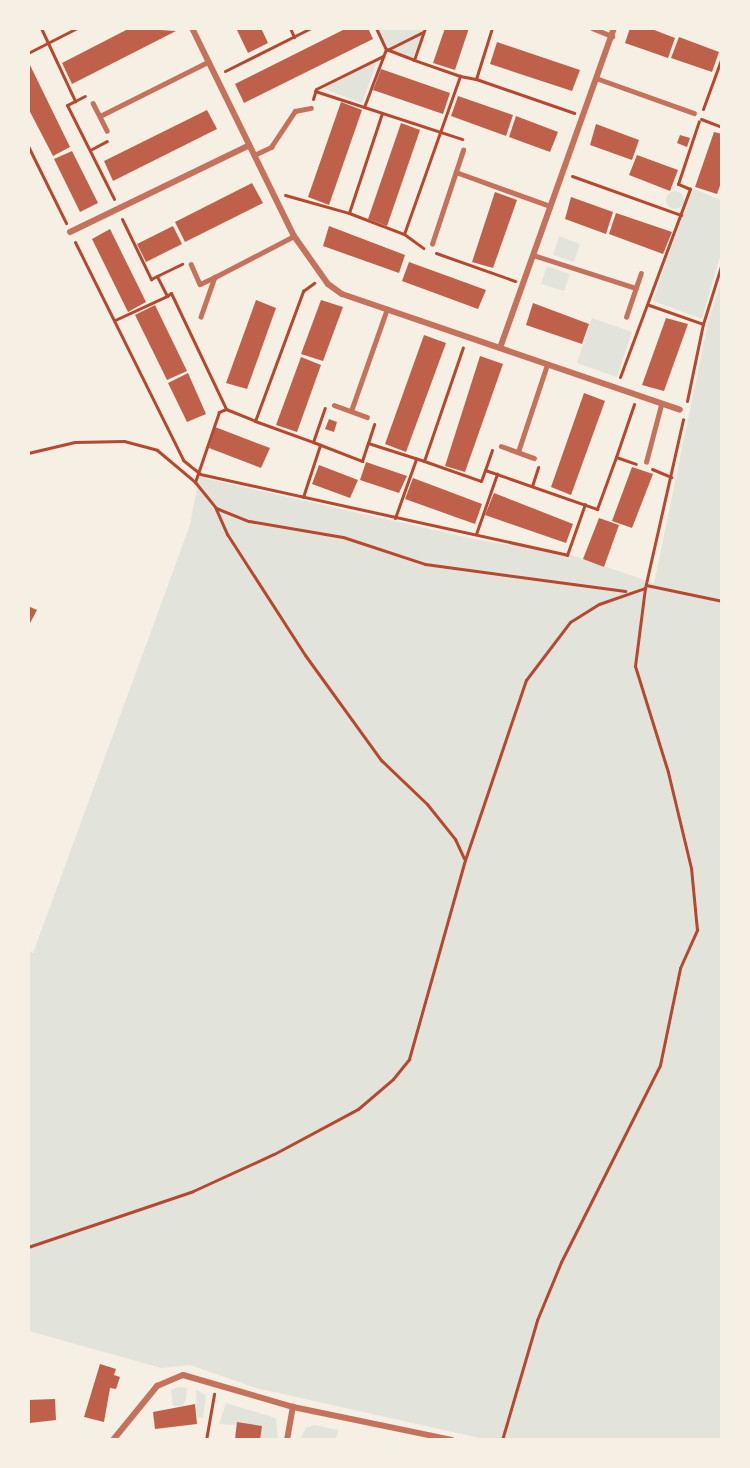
<!DOCTYPE html>
<style>
body{margin:0}
#map{position:relative;width:750px;height:1468px;overflow:hidden;background:#f6efe4;font-family:"Titillium Web",sans-serif}
div>[style]{position:absolute}
.green>*{inset:0;background:#e2e4dc}
.round{border-radius:50%}
.building>*{inset:0;background:#bf614a}
.path>*{height:3px;margin:-1.5px;padding:0 1.5px;transform-origin:1.5px;border-radius:1.5px;background:#b5482f}
.service>*{height:4.5px;margin:-2.25px;padding:0 2.25px;transform-origin:2.25px;border-radius:2.25px;background:#c5725c}
.minor>*{height:6px;margin:-3px;padding:0 3px;transform-origin:3px;border-radius:3px;background:#c5725c}
span{translate:-50% -50%;white-space:nowrap;text-align:center;line-height:1.15;-webkit-text-stroke:4.5px #f6efe4;paint-order:stroke}
.frame{position:absolute;inset:0;border:30px solid #f6efe4;pointer-events:none}
</style>
<div id="map">
<div class="green">
<div style="clip-path:polygon(377px 29px,423px 29px,413px 58px,386px 48px)"></div>
<div style="clip-path:polygon(377px 61px,362px 103px,322px 88px)"></div>
<div style="clip-path:polygon(692px 188px,721px 200px,721px 253px,702px 319px,653px 301px)"></div>
<div class="round" style="left:666px;top:191px;width:18px;height:18px"></div>
<div style="clip-path:polygon(559px 236px,580px 244px,574px 262px,553px 255px)"></div>
<div style="clip-path:polygon(547px 266px,570px 274px,564px 291px,541px 284px)"></div>
<div style="clip-path:polygon(721px 281px,721px 1439px,484px 1439px,256px 1388px,190px 1365px,161px 1368px,29px 1331px,28px 950px,33px 953px,190px 525px,199px 477px,474px 539px,571px 555px,654px 583px,708px 323px)"></div>
<div style="clip-path:polygon(592px 318px,632px 332px,617px 377px,577px 363px)"></div>
<div style="clip-path:polygon(179px 1387px,187px 1388px,186px 1399px,183px 1406px,173px 1406px,171px 1390px)"></div>
<div style="clip-path:polygon(196px 1390px,206px 1395px,203px 1418px,197px 1417px)"></div>
<div style="clip-path:polygon(226px 1403px,276px 1418px,278px 1439px,260px 1439px,261px 1426px,219px 1424px)"></div>
<div style="clip-path:polygon(314px 1425px,338px 1430px,336px 1439px,300px 1439px,306px 1428px)"></div>
</div>
<div class="building">
<div style="clip-path:polygon(130px 28px,176px 31px,72px 84px,62px 63px)"></div>
<div style="clip-path:polygon(236px 28px,261px 28px,268px 43px,248px 53px)"></div>
<div style="clip-path:polygon(347px 28px,368px 28px,373px 39px,244px 103px,235px 84px)"></div>
<div style="clip-path:polygon(445px 28px,469px 28px,455px 70px,433px 63px)"></div>
<div style="clip-path:polygon(630px 28px,649px 28px,675px 38px,668px 58px,625px 43px)"></div>
<div style="clip-path:polygon(679px 37px,719px 52px,712px 72px,671px 58px)"></div>
<div style="clip-path:polygon(497px 42px,580px 70px,572px 91px,490px 64px)"></div>
<div style="clip-path:polygon(28px 61px,70px 147px,53px 156px,28px 108px)"></div>
<div style="clip-path:polygon(381px 69px,450px 93px,443px 114px,373px 90px)"></div>
<div style="clip-path:polygon(458px 96px,513px 115px,506px 136px,451px 116px)"></div>
<div style="clip-path:polygon(341px 102px,362px 110px,329px 205px,308px 197px)"></div>
<div style="clip-path:polygon(207px 110px,217px 129px,113px 181px,104px 161px)"></div>
<div style="clip-path:polygon(516px 116px,558px 132px,550px 152px,509px 137px)"></div>
<div style="clip-path:polygon(401px 123px,420px 130px,387px 226px,368px 219px)"></div>
<div style="clip-path:polygon(596px 124px,639px 140px,632px 160px,590px 145px)"></div>
<div style="clip-path:polygon(714px 132px,722px 134px,722px 180px,717px 194px,695px 187px)"></div>
<div style="clip-path:polygon(680px 135px,690px 138px,687px 147px,677px 143px)"></div>
<div style="clip-path:polygon(72px 151px,98px 203px,80px 212px,54px 159px)"></div>
<div style="clip-path:polygon(637px 155px,678px 170px,670px 191px,629px 175px)"></div>
<div style="clip-path:polygon(252px 183px,263px 203px,185px 242px,175px 222px)"></div>
<div style="clip-path:polygon(495px 192px,517px 200px,493px 268px,472px 262px)"></div>
<div style="clip-path:polygon(571px 197px,613px 212px,606px 234px,565px 219px)"></div>
<div style="clip-path:polygon(616px 213px,672px 232px,663px 254px,609px 234px)"></div>
<div style="clip-path:polygon(173px 226px,182px 244px,146px 262px,137px 244px)"></div>
<div style="clip-path:polygon(329px 226px,405px 255px,399px 273px,323px 246px)"></div>
<div style="clip-path:polygon(110px 229px,146px 302px,128px 312px,92px 239px)"></div>
<div style="clip-path:polygon(409px 262px,486px 290px,478px 309px,402px 281px)"></div>
<div style="clip-path:polygon(256px 300px,276px 308px,247px 389px,226px 383px)"></div>
<div style="clip-path:polygon(321px 300px,343px 307px,323px 361px,301px 354px)"></div>
<div style="clip-path:polygon(533px 303px,589px 324px,582px 344px,526px 325px)"></div>
<div style="clip-path:polygon(155px 305px,187px 371px,167px 380px,135px 315px)"></div>
<div style="clip-path:polygon(666px 318px,688px 324px,664px 391px,642px 385px)"></div>
<div style="clip-path:polygon(424px 335px,446px 343px,406px 452px,385px 444px)"></div>
<div style="clip-path:polygon(480px 356px,503px 364px,465px 472px,445px 466px)"></div>
<div style="clip-path:polygon(301px 357px,321px 365px,297px 432px,276px 425px)"></div>
<div style="clip-path:polygon(188px 373px,206px 414px,187px 422px,168px 383px)"></div>
<div style="clip-path:polygon(584px 393px,605px 401px,571px 495px,551px 487px)"></div>
<div style="clip-path:polygon(329px 419px,337px 422px,334px 432px,325px 429px)"></div>
<div style="clip-path:polygon(215px 427px,270px 448px,261px 468px,209px 448px)"></div>
<div style="clip-path:polygon(366px 462px,407px 476px,399px 493px,360px 480px)"></div>
<div style="clip-path:polygon(319px 465px,358px 480px,350px 498px,312px 484px)"></div>
<div style="clip-path:polygon(632px 467px,653px 474px,632px 528px,612px 521px)"></div>
<div style="clip-path:polygon(413px 478px,482px 504px,475px 524px,405px 499px)"></div>
<div style="clip-path:polygon(494px 493px,573px 524px,566px 543px,485px 515px)"></div>
<div style="clip-path:polygon(599px 518px,619px 525px,604px 567px,583px 559px)"></div>
<div style="clip-path:polygon(28px 606px,37px 610px,28px 627px)"></div>
<div style="clip-path:polygon(100px 1364px,116px 1369px,114px 1375px,120px 1377px,116px 1389px,110px 1388px,104px 1422px,84px 1417px)"></div>
<div style="clip-path:polygon(55px 1399px,56px 1420px,30px 1423px,28px 1400px)"></div>
<div style="clip-path:polygon(195px 1404px,197px 1424px,155px 1429px,153px 1412px)"></div>
<div style="clip-path:polygon(237px 1422px,262px 1426px,260px 1440px,235px 1439px)"></div>
</div>
<div class="path">
<div style="left:41px;top:28px;width:81px;rotate:65deg"></div>
<div style="left:75px;top:101px;width:11px;rotate:-27deg"></div>
<div style="left:290px;top:28px;width:10px;rotate:66deg"></div>
<div style="left:376px;top:28px;width:23px;rotate:65deg"></div>
<div style="left:386px;top:49px;width:30px;rotate:21deg"></div>
<div style="left:414px;top:60px;width:34px;rotate:-71deg"></div>
<div style="left:387px;top:50px;width:40px;rotate:-26.6deg"></div>
<div style="left:28px;top:53px;width:55px;rotate:-27deg"></div>
<div style="left:225px;top:71px;width:96px;rotate:-26.6deg"></div>
<div style="left:460px;top:76px;width:16px;rotate:11deg"></div>
<div style="left:476px;top:79px;width:53px;rotate:-72.6deg"></div>
<div style="left:476px;top:79px;width:104px;rotate:19.1deg"></div>
<div style="left:315px;top:91px;width:155px;rotate:18.1deg"></div>
<div style="left:313px;top:99px;width:10px;rotate:-73deg"></div>
<div style="left:316px;top:89px;width:75px;rotate:-26.2deg"></div>
<div style="left:75px;top:101px;width:9px;rotate:153deg"></div>
<div style="left:67px;top:105px;width:105px;rotate:63.4deg"></div>
<div style="left:364px;top:107px;width:62px;rotate:-69.2deg"></div>
<div style="left:703px;top:109px;width:55px;rotate:-69.9deg"></div>
<div style="left:382px;top:113px;width:105px;rotate:108.3deg"></div>
<div style="left:349px;top:213px;width:59px;rotate:20.9deg"></div>
<div style="left:404px;top:234px;width:24px;rotate:36deg"></div>
<div style="left:701px;top:119px;width:22px;rotate:21deg"></div>
<div style="left:28px;top:146px;width:86px;rotate:63.7deg"></div>
<div style="left:90px;top:150px;width:19px;rotate:-28deg"></div>
<div style="left:572px;top:176px;width:116px;rotate:19.7deg"></div>
<div style="left:285px;top:195px;width:66px;rotate:15.7deg"></div>
<div style="left:122px;top:219px;width:67px;rotate:64.2deg"></div>
<div style="left:151px;top:279px;width:7px;rotate:-27deg"></div>
<div style="left:404px;top:234px;width:168px;rotate:-70.5deg"></div>
<div style="left:460px;top:76px;width:49px;rotate:-160.8deg"></div>
<div style="left:75px;top:242px;width:243px;rotate:63.6deg"></div>
<div style="left:183px;top:460px;width:22px;rotate:39deg"></div>
<div style="left:200px;top:474px;width:376px;rotate:12.4deg"></div>
<div style="left:567px;top:555px;width:54px;rotate:-70.6deg"></div>
<div style="left:436px;top:253px;width:84px;rotate:19.5deg"></div>
<div style="left:167px;top:296px;width:5px;rotate:-37deg"></div>
<div style="left:171px;top:293px;width:128px;rotate:64.6deg"></div>
<div style="left:226px;top:409px;width:8px;rotate:157deg"></div>
<div style="left:219px;top:412px;width:74px;rotate:108.9deg"></div>
<div style="left:649px;top:305px;width:57px;rotate:19.4deg"></div>
<div style="left:115px;top:320px;width:57px;rotate:-24.8deg"></div>
<div style="left:167px;top:296px;width:22px;rotate:-117deg"></div>
<div style="left:157px;top:276px;width:28px;rotate:-26deg"></div>
<div style="left:620px;top:377px;width:201px;rotate:-69.6deg"></div>
<div style="left:690px;top:189px;width:13px;rotate:-157deg"></div>
<div style="left:678px;top:184px;width:66px;rotate:-71.6deg"></div>
<div style="left:687px;top:401px;width:79px;rotate:-78.3deg"></div>
<div style="left:703px;top:324px;width:64px;rotate:-72.7deg"></div>
<div style="left:226px;top:409px;width:31px;rotate:22deg"></div>
<div style="left:255px;top:421px;width:139px;rotate:-69.7deg"></div>
<div style="left:303px;top:291px;width:14px;rotate:-36deg"></div>
<div style="left:255px;top:421px;width:62px;rotate:19.9deg"></div>
<div style="left:313px;top:442px;width:36px;rotate:-71deg"></div>
<div style="left:313px;top:442px;width:53px;rotate:21.2deg"></div>
<div style="left:362px;top:461px;width:19px;rotate:-72deg"></div>
<div style="left:368px;top:443px;width:59px;rotate:17.8deg"></div>
<div style="left:424px;top:461px;width:120px;rotate:-71.1deg"></div>
<div style="left:368px;top:443px;width:20px;rotate:-72deg"></div>
<div style="left:492px;top:450px;width:21px;rotate:109deg"></div>
<div style="left:485px;top:470px;width:119px;rotate:19.2deg"></div>
<div style="left:597px;top:509px;width:55px;rotate:-69.9deg"></div>
<div style="left:616px;top:457px;width:21px;rotate:19deg"></div>
<div style="left:28px;top:453px;width:48px;rotate:-13.2deg"></div>
<div style="left:75px;top:442px;width:49px;rotate:-1.2deg"></div>
<div style="left:124px;top:441px;width:34px;rotate:15deg"></div>
<div style="left:157px;top:450px;width:50px;rotate:40.1deg"></div>
<div style="left:195px;top:482px;width:32px;rotate:51deg"></div>
<div style="left:215px;top:507px;width:30px;rotate:66deg"></div>
<div style="left:227px;top:534px;width:144px;rotate:57.2deg"></div>
<div style="left:305px;top:655px;width:130px;rotate:54.1deg"></div>
<div style="left:381px;top:760px;width:64px;rotate:43.7deg"></div>
<div style="left:427px;top:804px;width:45px;rotate:51.3deg"></div>
<div style="left:455px;top:839px;width:21px;rotate:65deg"></div>
<div style="left:616px;top:457px;width:56px;rotate:-71.2deg"></div>
<div style="left:424px;top:461px;width:60px;rotate:19.3deg"></div>
<div style="left:481px;top:481px;width:12px;rotate:-70deg"></div>
<div style="left:652px;top:469px;width:21px;rotate:23deg"></div>
<div style="left:532px;top:486px;width:20px;rotate:-72deg"></div>
<div style="left:303px;top:497px;width:55px;rotate:-71.9deg"></div>
<div style="left:216px;top:508px;width:35px;rotate:22deg"></div>
<div style="left:249px;top:521px;width:95px;rotate:9.7deg"></div>
<div style="left:343px;top:537px;width:86px;rotate:18.2deg"></div>
<div style="left:425px;top:564px;width:202px;rotate:7.7deg"></div>
<div style="left:395px;top:518px;width:63px;rotate:-70.4deg"></div>
<div style="left:476px;top:534px;width:64px;rotate:-70.7deg"></div>
<div style="left:646px;top:585px;width:78px;rotate:11.9deg"></div>
<div style="left:28px;top:1247px;width:174px;rotate:-18.7deg"></div>
<div style="left:193px;top:1191px;width:89px;rotate:-24.6deg"></div>
<div style="left:274px;top:1154px;width:95px;rotate:-28.2deg"></div>
<div style="left:358px;top:1109px;width:46px;rotate:-40.6deg"></div>
<div style="left:393px;top:1079px;width:26px;rotate:-51deg"></div>
<div style="left:409px;top:1059px;width:207px;rotate:-74.3deg"></div>
<div style="left:465px;top:860px;width:190px;rotate:-71.3deg"></div>
<div style="left:526px;top:680px;width:73px;rotate:-52.8deg"></div>
<div style="left:570px;top:622px;width:34px;rotate:-32deg"></div>
<div style="left:599px;top:604px;width:49px;rotate:-19.2deg"></div>
<div style="left:645px;top:588px;width:173px;rotate:-77.3deg"></div>
<div style="left:206px;top:1440px;width:47px;rotate:-80.1deg"></div>
<div style="left:502px;top:1440px;width:125px;rotate:-73.7deg"></div>
<div style="left:537px;top:1320px;width:63px;rotate:-67.5deg"></div>
<div style="left:561px;top:1262px;width:220px;rotate:-63.3deg"></div>
<div style="left:660px;top:1065px;width:99px;rotate:-78.3deg"></div>
<div style="left:680px;top:968px;width:42px;rotate:-65.9deg"></div>
<div style="left:697px;top:930px;width:62px;rotate:-95.5deg"></div>
<div style="left:691px;top:868px;width:99px;rotate:-103.5deg"></div>
<div style="left:668px;top:772px;width:111px;rotate:-107.3deg"></div>
<div style="left:635px;top:666px;width:79px;rotate:-82.7deg"></div>
</div>
<div class="service">
<div style="left:592px;top:28px;width:22px;rotate:22deg"></div>
<div style="left:596px;top:78px;width:104px;rotate:19.7deg"></div>
<div style="left:93px;top:103px;width:31px;rotate:63deg"></div>
<div style="left:100px;top:116px;width:121px;rotate:-26.6deg"></div>
<div style="left:254px;top:155px;width:19px;rotate:-25deg"></div>
<div style="left:271px;top:147px;width:43px;rotate:-56.3deg"></div>
<div style="left:295px;top:111px;width:16px;rotate:-11deg"></div>
<div style="left:456px;top:172px;width:100px;rotate:19.9deg"></div>
<div style="left:432px;top:244px;width:99px;rotate:-71.7deg"></div>
<div style="left:533px;top:255px;width:108px;rotate:17.8deg"></div>
<div style="left:191px;top:264px;width:22px;rotate:66deg"></div>
<div style="left:200px;top:284px;width:17px;rotate:-25deg"></div>
<div style="left:215px;top:277px;width:42px;rotate:109.3deg"></div>
<div style="left:215px;top:277px;width:89px;rotate:-27.4deg"></div>
<div style="left:626px;top:317px;width:46px;rotate:-71.2deg"></div>
<div style="left:334px;top:405px;width:35px;rotate:20deg"></div>
<div style="left:351px;top:411px;width:108px;rotate:-70.6deg"></div>
<div style="left:501px;top:446px;width:35px;rotate:20deg"></div>
<div style="left:518px;top:452px;width:92px;rotate:-71.6deg"></div>
<div style="left:646px;top:462px;width:59px;rotate:-75.3deg"></div>
</div>
<div class="minor">
<div style="left:192px;top:28px;width:232px;rotate:63.9deg"></div>
<div style="left:294px;top:236px;width:59px;rotate:54.7deg"></div>
<div style="left:328px;top:284px;width:17px;rotate:36deg"></div>
<div style="left:342px;top:294px;width:357px;rotate:18.9deg"></div>
<div style="left:70px;top:232px;width:198px;rotate:-25.8deg"></div>
<div style="left:500px;top:348px;width:340px;rotate:-70.4deg"></div>
<div style="left:113px;top:1440px;width:70px;rotate:-50.8deg"></div>
<div style="left:157px;top:1386px;width:28px;rotate:-23deg"></div>
<div style="left:183px;top:1375px;width:115px;rotate:16.2deg"></div>
<div style="left:293px;top:1407px;width:162px;rotate:11.7deg"></div>
<div style="left:287px;top:1440px;width:34px;rotate:-80deg"></div>
</div>
<div class="frame"></div>
</div>
